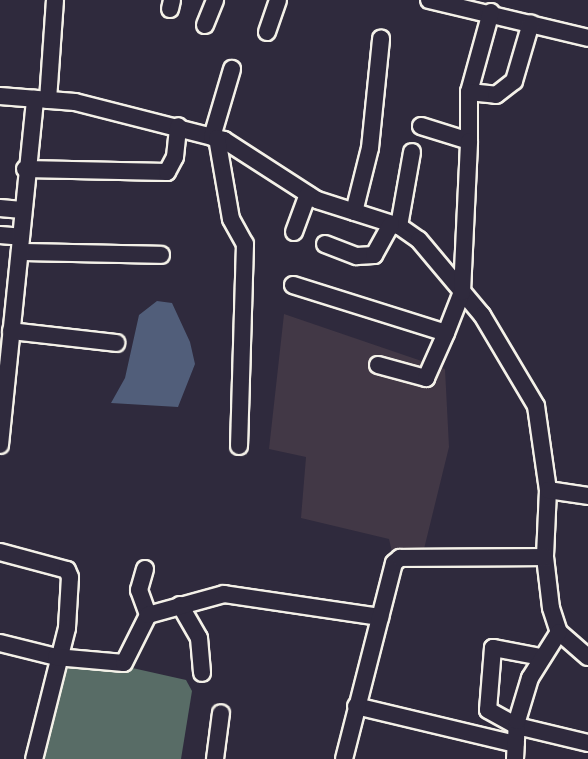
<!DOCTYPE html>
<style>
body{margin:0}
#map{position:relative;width:588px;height:759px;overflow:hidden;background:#2f2a3d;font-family:"Architects Daughter",sans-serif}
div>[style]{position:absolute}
.built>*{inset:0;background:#423846}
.green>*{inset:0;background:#586c66}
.water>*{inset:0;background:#515e7a}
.roads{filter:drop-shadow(2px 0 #f4f1e8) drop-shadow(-2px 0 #f4f1e8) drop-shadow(0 2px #f4f1e8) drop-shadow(0 -2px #f4f1e8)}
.minor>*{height:16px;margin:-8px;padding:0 8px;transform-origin:8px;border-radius:8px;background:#2f2a3d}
span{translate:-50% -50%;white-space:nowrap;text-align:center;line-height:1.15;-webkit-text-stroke:4.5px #2f2a3d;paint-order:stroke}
</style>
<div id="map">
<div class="built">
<div style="clip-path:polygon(284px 314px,445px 369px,449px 447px,424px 549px,392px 552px,389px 539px,301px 518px,306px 457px,269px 449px)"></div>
</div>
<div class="green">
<div style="clip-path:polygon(60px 662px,128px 667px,186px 680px,192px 691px,181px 759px,38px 759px)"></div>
</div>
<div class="water">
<div style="clip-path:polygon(157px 301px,172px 303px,190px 342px,195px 364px,178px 407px,111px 403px,125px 378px,139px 315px)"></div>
</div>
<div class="roads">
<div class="minor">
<div style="left:429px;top:0;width:163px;rotate:13.4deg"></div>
<div style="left:170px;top:9px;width:9px;rotate:-77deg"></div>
<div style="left:205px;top:25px;width:27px;rotate:-68deg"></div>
<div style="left:267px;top:32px;width:34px;rotate:-71deg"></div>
<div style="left:469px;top:92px;width:83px;rotate:-74.6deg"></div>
<div style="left:0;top:96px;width:75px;rotate:4.6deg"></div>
<div style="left:75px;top:102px;width:154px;rotate:14.3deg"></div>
<div style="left:224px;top:140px;width:111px;rotate:32.8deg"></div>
<div style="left:317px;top:200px;width:86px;rotate:17.6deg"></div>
<div style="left:399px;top:226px;width:24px;rotate:35deg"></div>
<div style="left:419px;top:240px;width:98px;rotate:50deg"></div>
<div style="left:482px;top:315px;width:106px;rotate:59.3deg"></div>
<div style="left:536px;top:406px;width:85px;rotate:81.9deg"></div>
<div style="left:548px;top:490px;width:67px;rotate:92.6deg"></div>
<div style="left:545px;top:557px;width:51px;rotate:83.3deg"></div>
<div style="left:551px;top:608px;width:25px;rotate:72deg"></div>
<div style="left:559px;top:632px;width:38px;rotate:41deg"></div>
<div style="left:48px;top:100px;width:100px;rotate:-86deg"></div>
<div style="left:421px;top:126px;width:50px;rotate:17.4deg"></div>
<div style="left:469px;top:141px;width:49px;rotate:-90deg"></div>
<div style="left:469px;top:92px;width:27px;rotate:6deg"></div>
<div style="left:496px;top:95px;width:23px;rotate:-38deg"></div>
<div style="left:514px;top:81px;width:60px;rotate:-73.7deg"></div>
<div style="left:212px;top:137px;width:71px;rotate:-73.6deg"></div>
<div style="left:217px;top:138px;width:82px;rotate:80.2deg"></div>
<div style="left:231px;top:219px;width:29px;rotate:61deg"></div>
<div style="left:245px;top:244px;width:202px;rotate:91.7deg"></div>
<div style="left:25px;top:169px;width:142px;rotate:1.2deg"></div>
<div style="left:167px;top:172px;width:17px;rotate:-62deg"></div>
<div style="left:175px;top:157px;width:31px;rotate:-84deg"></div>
<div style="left:0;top:208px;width:22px;rotate:5deg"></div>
<div style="left:354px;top:212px;width:66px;rotate:-76deg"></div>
<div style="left:370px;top:148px;width:110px;rotate:-84.2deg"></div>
<div style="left:399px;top:226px;width:75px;rotate:-80deg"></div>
<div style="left:294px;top:232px;width:40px;rotate:-69.8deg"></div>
<div style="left:0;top:235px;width:21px;rotate:5deg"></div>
<div style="left:325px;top:244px;width:34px;rotate:21deg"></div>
<div style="left:357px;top:256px;width:17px;rotate:-3deg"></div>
<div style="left:374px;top:255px;width:35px;rotate:-61deg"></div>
<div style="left:20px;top:252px;width:141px;rotate:1.2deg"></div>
<div style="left:293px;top:285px;width:160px;rotate:17.4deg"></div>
<div style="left:446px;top:333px;width:44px;rotate:-68.7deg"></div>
<div style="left:462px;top:292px;width:151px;rotate:-87.3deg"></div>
<div style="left:11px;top:331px;width:106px;rotate:6.5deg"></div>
<div style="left:378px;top:365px;width:50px;rotate:15.2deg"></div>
<div style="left:426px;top:378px;width:49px;rotate:-66deg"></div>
<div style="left:0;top:445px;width:348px;rotate:-84.2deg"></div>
<div style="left:548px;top:490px;width:40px;rotate:8.5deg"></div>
<div style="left:0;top:552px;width:69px;rotate:15deg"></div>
<div style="left:67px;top:570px;width:8px;rotate:67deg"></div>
<div style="left:70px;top:577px;width:51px;rotate:93.4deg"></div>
<div style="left:67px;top:628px;width:135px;rotate:104.1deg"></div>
<div style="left:145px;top:569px;width:22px;rotate:106deg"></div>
<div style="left:139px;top:590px;width:27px;rotate:70deg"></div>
<div style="left:180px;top:605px;width:38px;rotate:60deg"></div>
<div style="left:199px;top:638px;width:35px;rotate:85deg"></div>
<div style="left:0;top:643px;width:58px;rotate:14deg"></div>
<div style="left:56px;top:657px;width:68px;rotate:5deg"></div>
<div style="left:124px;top:663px;width:54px;rotate:-63.4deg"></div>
<div style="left:148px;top:615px;width:79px;rotate:-15.4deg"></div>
<div style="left:224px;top:594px;width:158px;rotate:8.4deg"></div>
<div style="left:541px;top:657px;width:49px;rotate:-169.4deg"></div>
<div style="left:493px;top:648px;width:62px;rotate:94.6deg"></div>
<div style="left:488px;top:710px;width:33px;rotate:29deg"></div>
<div style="left:517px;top:726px;width:73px;rotate:13.5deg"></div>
<div style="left:356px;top:706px;width:164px;rotate:13.4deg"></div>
<div style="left:215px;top:759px;width:46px;rotate:-82.6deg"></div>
<div style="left:344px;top:759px;width:202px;rotate:-75.7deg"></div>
<div style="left:394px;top:563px;width:8px;rotate:-40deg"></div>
<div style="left:400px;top:558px;width:145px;rotate:-0.4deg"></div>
<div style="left:515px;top:759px;width:38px;rotate:-87deg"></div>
<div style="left:517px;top:721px;width:45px;rotate:-73.2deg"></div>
<div style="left:530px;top:678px;width:54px;rotate:-57.8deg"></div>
</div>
</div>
</div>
